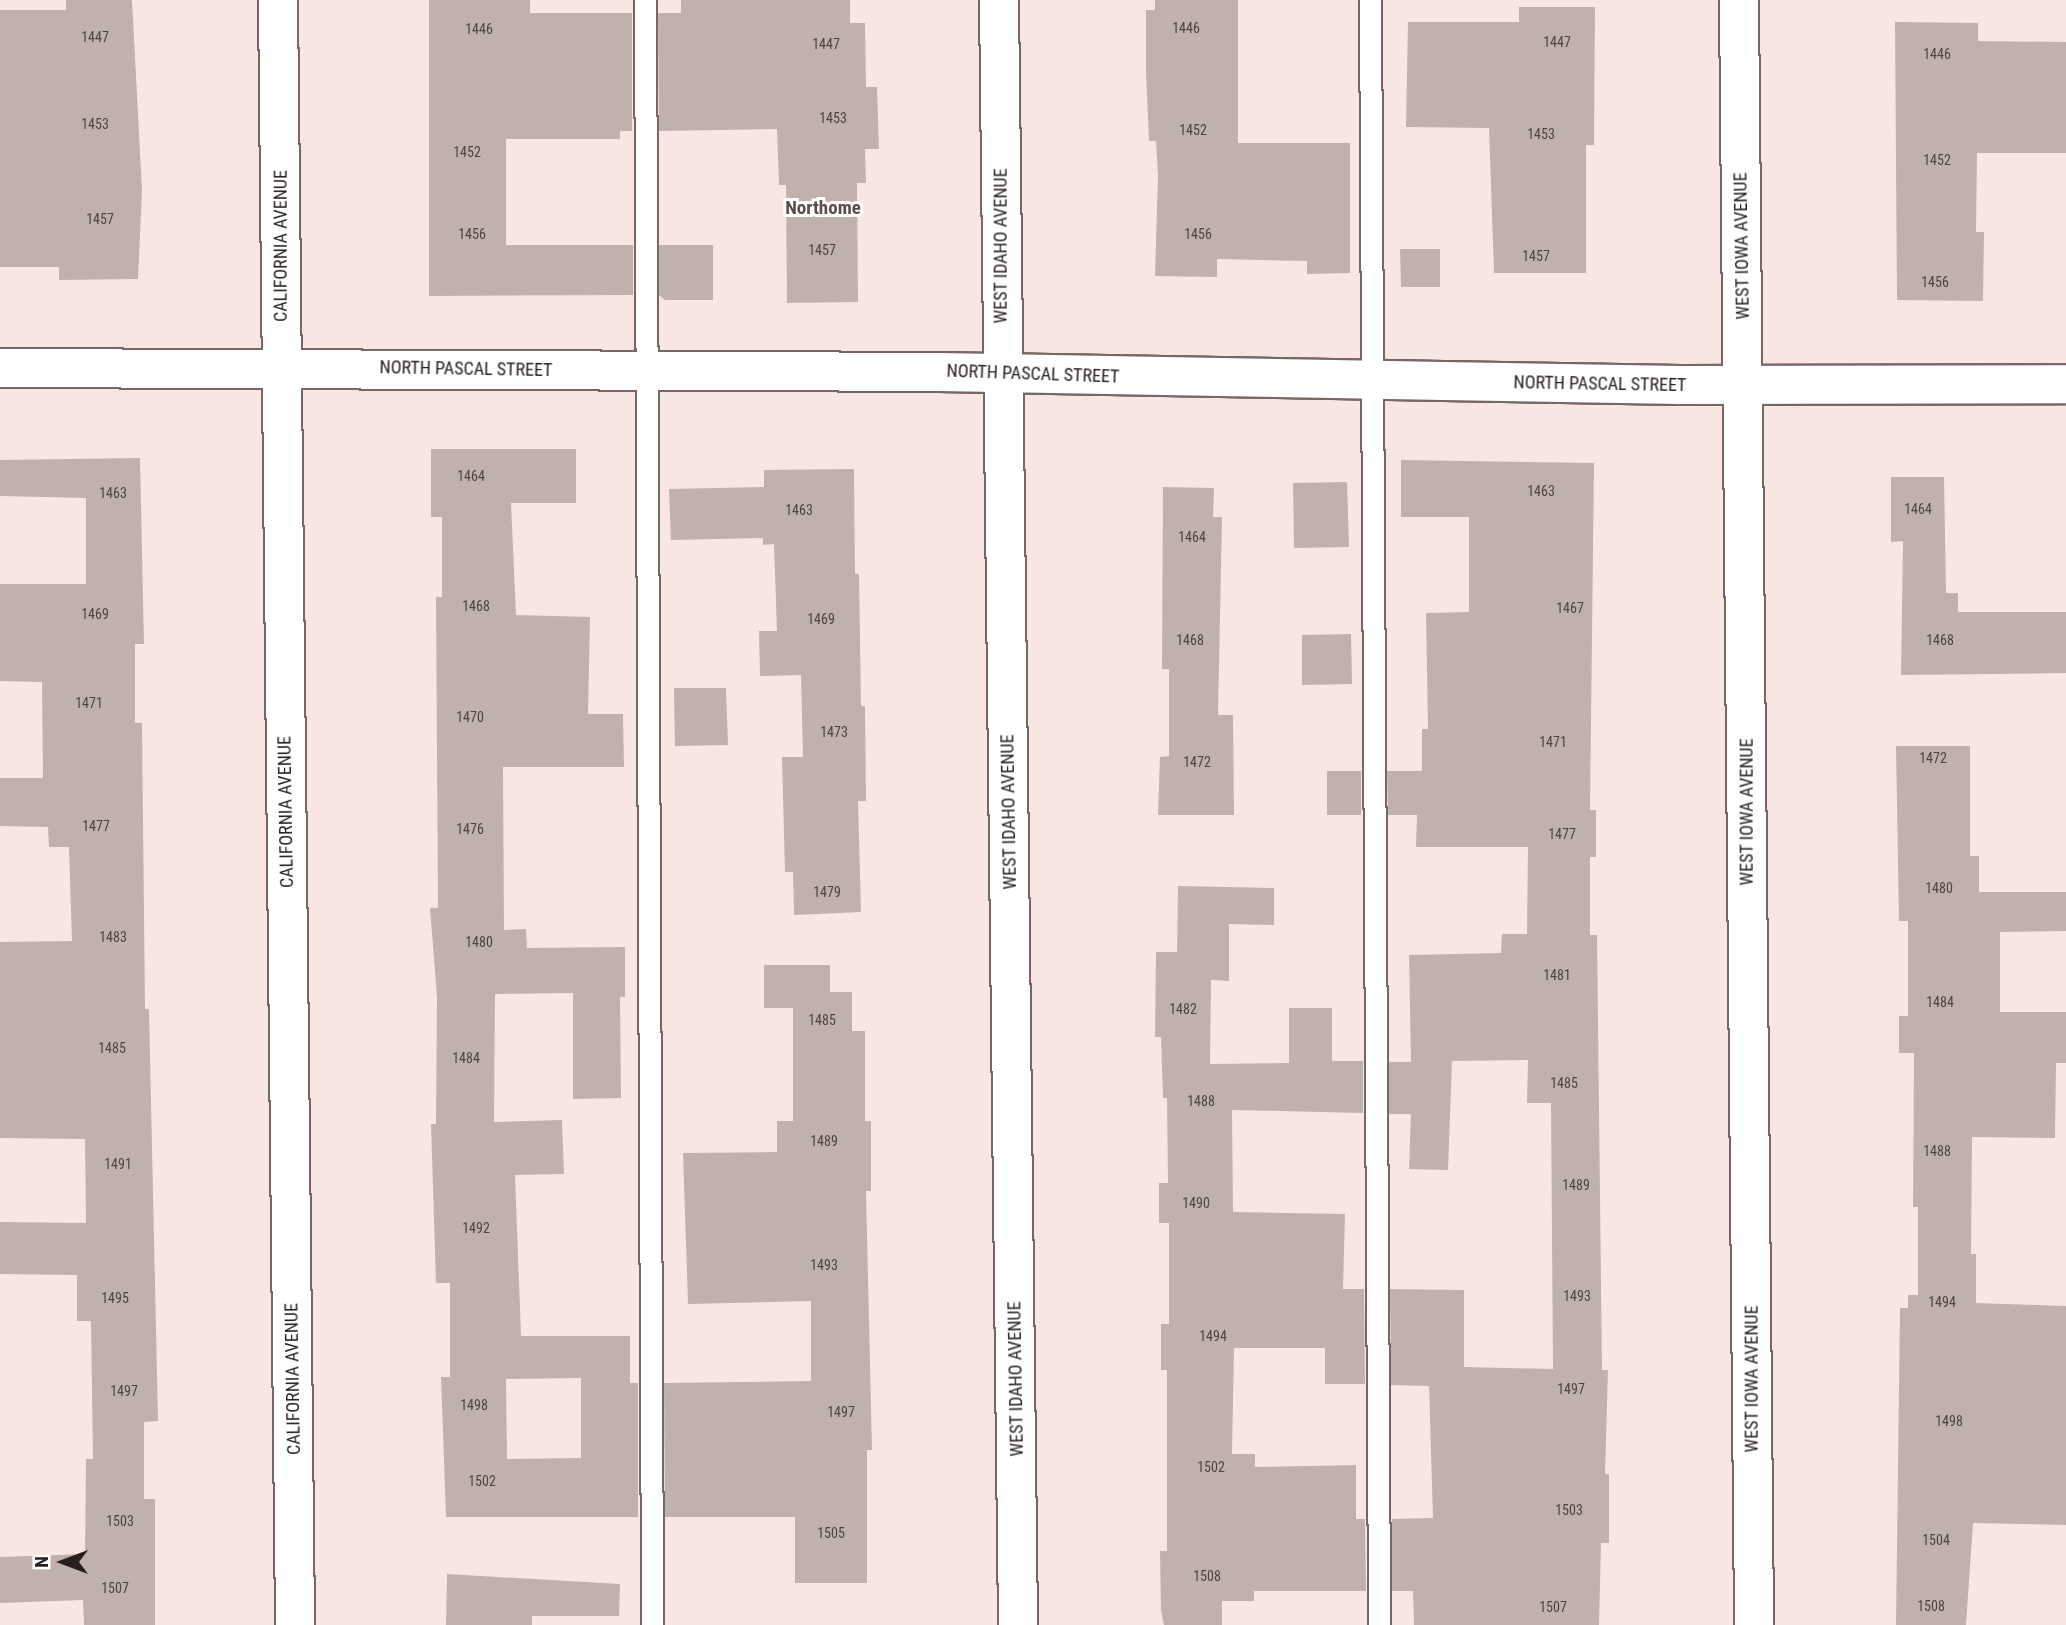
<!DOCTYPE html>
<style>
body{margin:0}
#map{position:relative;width:2066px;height:1625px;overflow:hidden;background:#f8e6e2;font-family:"Roboto Condensed",sans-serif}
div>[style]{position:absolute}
.building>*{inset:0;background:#c1b1ad}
.roads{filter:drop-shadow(2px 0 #776865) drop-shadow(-2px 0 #776865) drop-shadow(0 2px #776865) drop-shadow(0 -2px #776865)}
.service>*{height:21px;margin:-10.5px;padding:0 10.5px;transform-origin:10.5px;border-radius:10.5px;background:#fff}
.minor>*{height:38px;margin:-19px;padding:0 19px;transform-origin:19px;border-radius:19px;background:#fff}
span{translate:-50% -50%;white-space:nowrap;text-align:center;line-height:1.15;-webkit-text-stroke:6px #fff;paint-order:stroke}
.number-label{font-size:14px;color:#4d4442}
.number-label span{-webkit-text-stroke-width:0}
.street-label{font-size:18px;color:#261f1e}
.neighbourhood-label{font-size:19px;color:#5b4d4a;font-weight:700}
.north{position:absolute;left:28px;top:1527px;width:70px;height:70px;-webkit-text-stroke:5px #fff;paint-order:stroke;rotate:270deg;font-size:19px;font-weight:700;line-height:28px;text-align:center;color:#261f1e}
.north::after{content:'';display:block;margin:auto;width:24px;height:32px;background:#261f1e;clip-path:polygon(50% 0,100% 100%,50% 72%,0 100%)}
</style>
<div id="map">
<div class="building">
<div style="clip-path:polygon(66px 0,132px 0,142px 190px,138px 279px,59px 280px,59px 267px,0 267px,0 10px,66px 10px)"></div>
<div style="clip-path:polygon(429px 0,530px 0,530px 13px,632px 13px,632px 131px,620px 131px,620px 139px,506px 139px,506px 245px,633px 245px,633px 295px,429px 296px)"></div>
<div style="clip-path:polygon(681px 0,850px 0,850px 23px,865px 23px,866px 87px,877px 87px,879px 149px,865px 149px,866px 183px,857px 183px,858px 302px,787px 303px,786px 185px,779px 185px,777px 129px,659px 131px,658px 13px,681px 13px)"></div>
<div style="clip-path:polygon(1155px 0,1238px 0,1238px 143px,1350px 143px,1350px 273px,1307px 274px,1307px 261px,1217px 259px,1217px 277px,1155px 276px,1158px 176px,1156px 141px,1149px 141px,1146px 72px,1146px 10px,1155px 10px)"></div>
<div style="clip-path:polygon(1519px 7px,1595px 7px,1594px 145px,1586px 145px,1586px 273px,1494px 273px,1489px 128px,1406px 127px,1408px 22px,1519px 22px)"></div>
<div style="clip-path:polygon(1895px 22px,1978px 23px,1978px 41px,2066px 42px,2066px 153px,1977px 153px,1976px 232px,1984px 232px,1983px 301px,1897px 300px)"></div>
<div style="clip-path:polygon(659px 245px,713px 245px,713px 300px,665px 300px,659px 295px)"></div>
<div style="clip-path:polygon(1400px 249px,1440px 249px,1440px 287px,1401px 287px)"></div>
<div style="clip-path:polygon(evenodd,431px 449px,576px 449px,576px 503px,511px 503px,516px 615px,590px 617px,588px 714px,623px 714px,624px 767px,503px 767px,504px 930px,526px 929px,527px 948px,625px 947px,625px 997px,620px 997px,621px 1098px,573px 1099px,573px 993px,495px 994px,494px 1122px,562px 1120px,564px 1174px,515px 1175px,521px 1336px,630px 1336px,630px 1383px,638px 1383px,638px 1517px,446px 1517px,441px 1377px,450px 1377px,450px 1283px,436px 1283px,431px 1124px,436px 1124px,437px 997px,430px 908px,438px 908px,436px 597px,442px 597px,442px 517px,431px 517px,431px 449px,581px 1378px,581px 1458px,507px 1459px,506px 1379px,581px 1378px)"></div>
<div style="clip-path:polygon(140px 458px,144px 644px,135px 644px,135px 723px,142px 723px,145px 1009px,149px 1009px,158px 1421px,144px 1422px,144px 1499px,155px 1499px,155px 1625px,84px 1625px,83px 1600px,0 1603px,0 1557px,85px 1554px,86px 1459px,93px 1459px,91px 1321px,77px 1321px,77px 1275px,0 1274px,0 1222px,86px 1223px,85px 1139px,0 1138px,0 942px,72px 941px,69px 847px,49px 847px,48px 827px,0 826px,0 778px,43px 778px,42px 682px,0 681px,0 584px,86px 584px,86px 498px,0 496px,0 460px)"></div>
<div style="clip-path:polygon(1401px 460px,1594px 463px,1590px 810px,1596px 810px,1596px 857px,1590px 857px,1590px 935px,1597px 935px,1602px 1370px,1608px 1370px,1605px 1474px,1609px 1474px,1609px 1543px,1601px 1543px,1599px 1625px,1414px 1625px,1413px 1591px,1392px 1591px,1392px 1519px,1433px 1518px,1429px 1386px,1391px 1385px,1390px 1289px,1464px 1290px,1464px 1367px,1553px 1369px,1551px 1103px,1527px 1103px,1528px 1060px,1452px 1061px,1448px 1170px,1409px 1169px,1411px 1114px,1389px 1114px,1389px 1062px,1411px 1062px,1409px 955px,1501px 953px,1502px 934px,1527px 934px,1528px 847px,1416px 847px,1417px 815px,1388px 815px,1387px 771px,1422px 771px,1422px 729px,1428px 729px,1426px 613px,1469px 612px,1469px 517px,1401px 517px)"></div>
<div style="clip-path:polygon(854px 469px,855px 574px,859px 574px,861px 706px,865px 706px,866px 801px,858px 801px,861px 912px,794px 915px,793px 872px,785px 872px,782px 757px,803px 757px,801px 675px,760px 676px,759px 631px,777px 631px,774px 544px,763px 545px,763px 538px,671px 540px,669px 489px,764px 487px,764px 470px)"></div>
<div style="clip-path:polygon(1891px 477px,1944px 477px,1946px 593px,1958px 593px,1958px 612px,2066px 612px,2066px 673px,1901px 675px,1903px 541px,1891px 542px)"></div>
<div style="clip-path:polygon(1347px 482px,1349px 547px,1294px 548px,1293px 483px)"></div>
<div style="clip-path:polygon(1163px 487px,1214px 488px,1213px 517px,1222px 517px,1218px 715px,1233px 715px,1234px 815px,1158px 815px,1160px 757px,1169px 756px,1169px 669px,1162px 669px)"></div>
<div style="clip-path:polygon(1351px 634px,1352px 684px,1302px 685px,1302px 635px)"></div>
<div style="clip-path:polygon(674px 688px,726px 688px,728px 745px,675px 746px)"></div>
<div style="clip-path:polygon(1896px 746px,1970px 746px,1970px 856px,1979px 856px,1979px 892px,2066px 892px,2066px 931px,2000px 932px,2000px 1012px,2066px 1012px,2066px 1063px,2056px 1063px,2055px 1138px,1972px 1137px,1971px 1254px,1976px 1254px,1976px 1303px,2066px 1306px,2066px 1525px,1973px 1523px,1966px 1625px,1896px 1625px,1900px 1308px,1908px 1308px,1908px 1295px,1918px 1295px,1918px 1207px,1913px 1207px,1914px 1053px,1899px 1053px,1899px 1016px,1908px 1016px,1908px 921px,1899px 921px)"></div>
<div style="clip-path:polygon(1327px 771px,1361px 771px,1361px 815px,1327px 815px)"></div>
<div style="clip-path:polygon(1178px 886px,1274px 888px,1274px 925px,1229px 924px,1229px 981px,1211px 980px,1210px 1064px,1289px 1063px,1289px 1008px,1332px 1008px,1332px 1061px,1363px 1061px,1363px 1113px,1232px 1110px,1233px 1212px,1345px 1214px,1343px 1289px,1364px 1289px,1365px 1384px,1325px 1384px,1325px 1348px,1234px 1348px,1232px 1454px,1255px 1454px,1255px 1467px,1356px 1465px,1356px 1519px,1365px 1519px,1366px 1591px,1254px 1591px,1254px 1601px,1222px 1601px,1222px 1625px,1164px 1625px,1161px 1611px,1160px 1551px,1167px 1551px,1167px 1370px,1161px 1370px,1161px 1324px,1169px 1324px,1169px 1223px,1159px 1223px,1159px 1183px,1168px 1183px,1167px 1098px,1163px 1098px,1161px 1037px,1155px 1037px,1156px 952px,1177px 952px)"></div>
<div style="clip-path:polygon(764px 965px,830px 965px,830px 992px,852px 992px,852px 1031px,865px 1031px,865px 1121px,871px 1121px,871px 1191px,866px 1191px,872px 1450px,867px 1450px,867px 1583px,795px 1583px,795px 1517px,665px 1517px,664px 1383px,811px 1381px,811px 1301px,688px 1304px,683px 1153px,777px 1152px,777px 1121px,793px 1121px,793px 1008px,764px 1008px)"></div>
<div style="clip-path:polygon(447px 1574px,620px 1584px,619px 1616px,532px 1616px,532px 1625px,446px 1625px)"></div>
</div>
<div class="roads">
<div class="service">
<div style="left:645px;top:0;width:1625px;rotate:89.75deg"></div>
<div style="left:1370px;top:0;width:1625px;rotate:89.68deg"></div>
</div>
<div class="minor">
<div style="left:278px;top:0;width:1625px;rotate:89.4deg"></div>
<div style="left:999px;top:0;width:1625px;rotate:89.33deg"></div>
<div style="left:1739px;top:0;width:1625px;rotate:89.47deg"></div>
<div style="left:0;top:368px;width:939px;rotate:0.24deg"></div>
<div style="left:939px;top:372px;width:741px;rotate:1.01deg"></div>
<div style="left:1680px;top:385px;width:386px;rotate:-0.1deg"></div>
</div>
</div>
<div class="number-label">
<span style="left:1186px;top:28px">1446</span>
<span style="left:479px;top:29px">1446</span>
<span style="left:95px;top:37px">1447</span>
<span style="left:1557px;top:42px">1447</span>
<span style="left:826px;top:44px">1447</span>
<span style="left:1937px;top:54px">1446</span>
<span style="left:833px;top:118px">1453</span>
<span style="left:95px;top:124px">1453</span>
<span style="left:1193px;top:130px">1452</span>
<span style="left:1541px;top:134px">1453</span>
<span style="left:467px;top:152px">1452</span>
<span style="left:1937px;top:160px">1452</span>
<span style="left:100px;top:219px">1457</span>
<span style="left:472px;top:234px">1456</span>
<span style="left:1198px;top:234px">1456</span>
<span style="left:822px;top:250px">1457</span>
<span style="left:1536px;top:256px">1457</span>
<span style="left:1935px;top:282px">1456</span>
<span style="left:471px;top:476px">1464</span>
<span style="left:1541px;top:491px">1463</span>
<span style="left:113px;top:493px">1463</span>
<span style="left:1918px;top:509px">1464</span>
<span style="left:799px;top:510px">1463</span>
<span style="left:1192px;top:537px">1464</span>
<span style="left:476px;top:606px">1468</span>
<span style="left:1570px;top:608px">1467</span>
<span style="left:95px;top:614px">1469</span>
<span style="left:821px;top:619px">1469</span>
<span style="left:1190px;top:640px">1468</span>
<span style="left:1940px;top:640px">1468</span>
<span style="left:89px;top:703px">1471</span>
<span style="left:470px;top:717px">1470</span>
<span style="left:834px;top:732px">1473</span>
<span style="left:1553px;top:742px">1471</span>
<span style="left:1933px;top:758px">1472</span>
<span style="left:1197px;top:762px">1472</span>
<span style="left:96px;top:826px">1477</span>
<span style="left:470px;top:829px">1476</span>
<span style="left:1562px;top:834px">1477</span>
<span style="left:1939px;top:888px">1480</span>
<span style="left:827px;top:892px">1479</span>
<span style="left:113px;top:937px">1483</span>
<span style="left:479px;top:942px">1480</span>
<span style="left:1557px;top:975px">1481</span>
<span style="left:1940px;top:1002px">1484</span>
<span style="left:1183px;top:1009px">1482</span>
<span style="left:822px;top:1020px">1485</span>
<span style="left:112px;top:1048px">1485</span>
<span style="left:466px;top:1058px">1484</span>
<span style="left:1564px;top:1083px">1485</span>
<span style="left:1201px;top:1101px">1488</span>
<span style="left:824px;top:1141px">1489</span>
<span style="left:1937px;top:1151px">1488</span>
<span style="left:118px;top:1164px">1491</span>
<span style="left:1576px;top:1185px">1489</span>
<span style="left:1196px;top:1203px">1490</span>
<span style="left:476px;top:1228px">1492</span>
<span style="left:824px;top:1265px">1493</span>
<span style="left:1577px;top:1296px">1493</span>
<span style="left:115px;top:1298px">1495</span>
<span style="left:1942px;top:1302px">1494</span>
<span style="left:1213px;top:1336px">1494</span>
<span style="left:1571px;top:1389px">1497</span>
<span style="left:124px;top:1391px">1497</span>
<span style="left:474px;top:1405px">1498</span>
<span style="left:841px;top:1412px">1497</span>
<span style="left:1949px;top:1421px">1498</span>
<span style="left:1211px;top:1467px">1502</span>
<span style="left:482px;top:1481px">1502</span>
<span style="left:1569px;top:1510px">1503</span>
<span style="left:120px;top:1521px">1503</span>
<span style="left:831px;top:1533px">1505</span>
<span style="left:1936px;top:1540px">1504</span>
<span style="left:1207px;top:1576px">1508</span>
<span style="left:115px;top:1588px">1507</span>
<span style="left:1931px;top:1606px">1508</span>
<span style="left:1553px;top:1607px">1507</span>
</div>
<div class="street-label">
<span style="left:281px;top:246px;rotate:-90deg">CALIFORNIA AVENUE</span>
<span style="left:1001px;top:246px;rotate:-90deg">WEST IDAHO AVENUE</span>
<span style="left:1742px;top:246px;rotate:-91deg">WEST IOWA AVENUE</span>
<span style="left:466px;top:369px;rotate:1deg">NORTH PASCAL STREET</span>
<span style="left:1033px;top:374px;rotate:2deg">NORTH PASCAL STREET</span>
<span style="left:1600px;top:384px;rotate:1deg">NORTH PASCAL STREET</span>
<span style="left:286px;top:812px;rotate:-91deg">CALIFORNIA AVENUE</span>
<span style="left:1009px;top:812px;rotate:-91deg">WEST IDAHO AVENUE</span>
<span style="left:1747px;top:812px;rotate:-90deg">WEST IOWA AVENUE</span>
<span style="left:293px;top:1379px;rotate:-91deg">CALIFORNIA AVENUE</span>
<span style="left:1016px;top:1379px;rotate:-91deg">WEST IDAHO AVENUE</span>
<span style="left:1752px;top:1379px;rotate:-90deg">WEST IOWA AVENUE</span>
</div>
<div class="neighbourhood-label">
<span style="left:823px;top:208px">Northome</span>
</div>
<div class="north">N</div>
</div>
